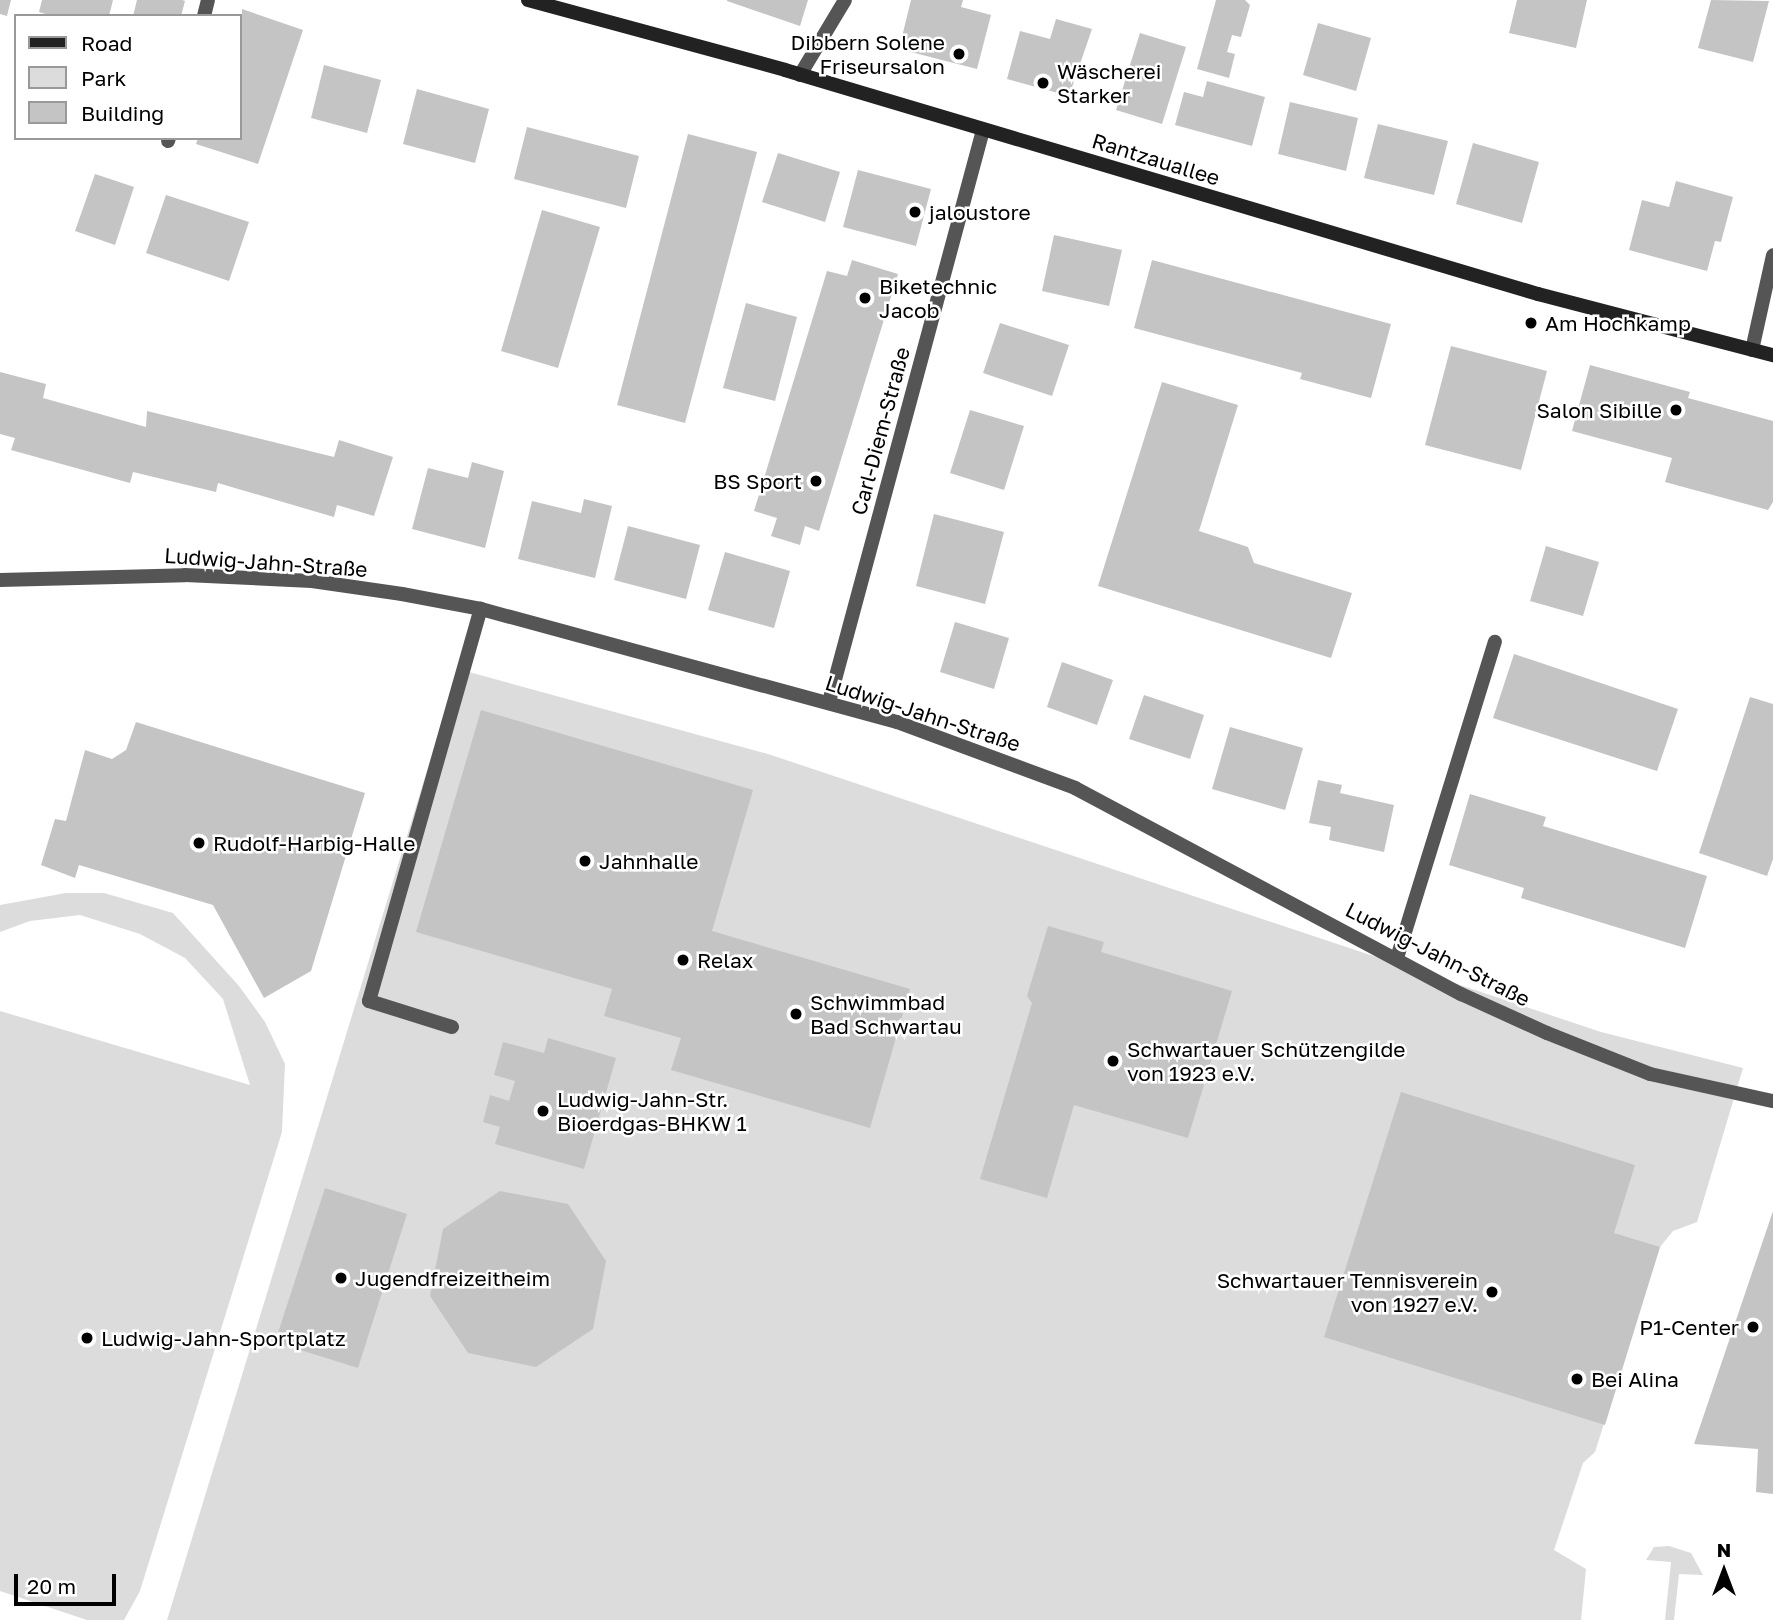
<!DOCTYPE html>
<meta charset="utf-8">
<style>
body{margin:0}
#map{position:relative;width:1773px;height:1620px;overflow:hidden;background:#fff;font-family:"Golos Text",sans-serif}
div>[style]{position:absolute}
.green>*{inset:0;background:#dcdcdc}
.building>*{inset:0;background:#c4c4c4}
.lane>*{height:14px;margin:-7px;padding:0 7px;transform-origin:7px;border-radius:7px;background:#555}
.street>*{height:14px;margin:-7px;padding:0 7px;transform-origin:7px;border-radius:7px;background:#555}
.secondary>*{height:14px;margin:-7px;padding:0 7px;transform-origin:7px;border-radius:7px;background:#222}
.dots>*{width:19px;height:19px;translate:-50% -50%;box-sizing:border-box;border:4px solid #fff;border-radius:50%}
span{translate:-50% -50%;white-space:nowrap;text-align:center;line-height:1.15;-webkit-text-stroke:5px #fff;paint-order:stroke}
.poi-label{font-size:21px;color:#000}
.right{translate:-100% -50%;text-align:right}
.left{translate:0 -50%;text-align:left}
.street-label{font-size:21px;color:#000}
.legend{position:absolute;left:14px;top:14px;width:228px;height:126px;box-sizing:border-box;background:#fff;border:2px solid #999;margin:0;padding:9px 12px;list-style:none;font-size:21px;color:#000}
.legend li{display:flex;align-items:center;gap:14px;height:35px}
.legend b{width:35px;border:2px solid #999}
.north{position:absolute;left:1689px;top:1536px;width:70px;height:70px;-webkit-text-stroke:5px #fff;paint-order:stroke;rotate:0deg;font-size:19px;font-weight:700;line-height:28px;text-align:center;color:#000}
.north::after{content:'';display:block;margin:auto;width:24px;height:32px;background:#000;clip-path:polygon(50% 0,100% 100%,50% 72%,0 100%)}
.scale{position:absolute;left:14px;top:1574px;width:102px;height:32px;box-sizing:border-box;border:4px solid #000;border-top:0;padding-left:9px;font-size:21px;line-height:24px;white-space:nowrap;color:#000;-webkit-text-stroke:5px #fff;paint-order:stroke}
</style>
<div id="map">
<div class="green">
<div style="clip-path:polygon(458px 669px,768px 754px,1601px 1032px,1743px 1068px,1697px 1222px,1673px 1231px,1660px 1247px,1595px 1452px,1583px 1463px,1554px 1550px,1586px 1569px,1581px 1620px,167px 1620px)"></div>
<div style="clip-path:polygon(66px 893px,104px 893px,173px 913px,239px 986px,265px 1022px,285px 1064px,282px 1132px,140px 1591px,124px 1620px,87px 1620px,0 1591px,0 1011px,250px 1085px,223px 999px,185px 958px,140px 934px,80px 915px,30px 921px,0 932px,0 905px)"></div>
<div style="clip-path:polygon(1669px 1546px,1691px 1553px,1703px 1575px,1679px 1574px,1674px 1620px,1665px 1620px,1671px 1562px,1646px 1560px,1654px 1547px)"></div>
</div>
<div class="building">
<div style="clip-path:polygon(0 0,11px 0,7px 16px,0 14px)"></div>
<div style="clip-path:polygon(42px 0,113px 0,109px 16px,52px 16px,39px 12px)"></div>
<div style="clip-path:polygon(137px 0,182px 0,185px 1px,181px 16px,133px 16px)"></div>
<div style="clip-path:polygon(808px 0,800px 26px,727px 1px,727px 0)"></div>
<div style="clip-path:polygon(911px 0,963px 0,961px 7px,991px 15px,977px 69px,899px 49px)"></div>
<div style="clip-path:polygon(1216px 0,1245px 0,1250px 5px,1241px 37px,1232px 35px,1227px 52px,1235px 54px,1229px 78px,1197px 69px)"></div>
<div style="clip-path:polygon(1517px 0,1587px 0,1576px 48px,1509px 33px)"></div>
<div style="clip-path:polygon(1711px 0,1769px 1px,1753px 62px,1698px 48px)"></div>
<div style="clip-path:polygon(242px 9px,303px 30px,258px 164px,196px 144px,198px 138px,240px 138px)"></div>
<div style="clip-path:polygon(1056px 19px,1092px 29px,1069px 96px,1007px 79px,1020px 31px,1050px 39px)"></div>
<div style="clip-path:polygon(1318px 23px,1371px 38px,1356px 91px,1303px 75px)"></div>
<div style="clip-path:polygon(1140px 33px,1186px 47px,1162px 124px,1116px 110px)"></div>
<div style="clip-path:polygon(324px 65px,381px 80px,367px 133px,311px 118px)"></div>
<div style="clip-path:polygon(1207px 81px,1265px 97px,1252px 146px,1175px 125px,1184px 92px,1203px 97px)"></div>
<div style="clip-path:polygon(417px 89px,489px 109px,475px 163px,403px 144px)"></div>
<div style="clip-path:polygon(1290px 102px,1358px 118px,1346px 171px,1278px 154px)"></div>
<div style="clip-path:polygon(1378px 124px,1448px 141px,1434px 195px,1364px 178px)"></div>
<div style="clip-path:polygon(527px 127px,639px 156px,626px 208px,514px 179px)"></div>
<div style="clip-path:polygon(688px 134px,757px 152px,685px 423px,617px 405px)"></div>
<div style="clip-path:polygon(1473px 143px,1539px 162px,1522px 223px,1456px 204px)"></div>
<div style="clip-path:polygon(778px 153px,840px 172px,825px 222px,762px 202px)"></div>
<div style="clip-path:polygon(858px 170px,931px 189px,916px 246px,843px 227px)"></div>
<div style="clip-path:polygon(95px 174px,134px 187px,115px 245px,75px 231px)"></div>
<div style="clip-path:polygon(1676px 181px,1733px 197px,1721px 242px,1715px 241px,1707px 271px,1629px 250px,1642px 200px,1669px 207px)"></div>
<div style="clip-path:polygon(166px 195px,249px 222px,229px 281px,146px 253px)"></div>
<div style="clip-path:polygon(542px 210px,600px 227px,558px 368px,501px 351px)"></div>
<div style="clip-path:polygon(1054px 235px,1122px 250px,1109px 306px,1042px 291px)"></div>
<div style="clip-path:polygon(852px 260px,898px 274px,819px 531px,805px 526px,800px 545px,771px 536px,777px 518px,754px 511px,827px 271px,847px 276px)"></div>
<div style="clip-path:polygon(1152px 260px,1391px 324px,1371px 398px,1300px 379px,1302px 373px,1134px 328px)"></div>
<div style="clip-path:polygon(746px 303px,797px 317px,775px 401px,723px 388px)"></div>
<div style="clip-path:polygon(1000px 323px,1069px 345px,1052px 396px,983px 373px)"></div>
<div style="clip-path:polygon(1451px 346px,1547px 371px,1521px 470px,1425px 445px)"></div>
<div style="clip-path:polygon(1590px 365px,1690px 392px,1688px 398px,1773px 421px,1773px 502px,1768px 510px,1665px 482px,1672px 458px,1572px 431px)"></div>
<div style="clip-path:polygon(0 372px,46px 384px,43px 398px,146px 427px,147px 411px,334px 457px,339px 440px,393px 457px,374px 516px,337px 505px,334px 517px,218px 483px,216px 492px,133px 472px,130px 483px,11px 450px,15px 438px,0 434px)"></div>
<div style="clip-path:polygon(1162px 382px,1238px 405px,1199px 531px,1248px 547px,1254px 563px,1352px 593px,1331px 658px,1098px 586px)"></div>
<div style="clip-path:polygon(970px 410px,1024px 426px,1004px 490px,950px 473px)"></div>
<div style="clip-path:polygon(472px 462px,504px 471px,485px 548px,412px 529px,428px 468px,468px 478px)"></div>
<div style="clip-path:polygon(584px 499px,612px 506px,595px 578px,518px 559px,532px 501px,581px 513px)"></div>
<div style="clip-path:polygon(934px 514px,1004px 532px,985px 604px,916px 586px)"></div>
<div style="clip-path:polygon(628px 526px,700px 545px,686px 599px,614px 580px)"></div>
<div style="clip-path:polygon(1546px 546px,1599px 562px,1583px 616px,1530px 601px)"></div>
<div style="clip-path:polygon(725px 552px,790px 571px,774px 628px,708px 610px)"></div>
<div style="clip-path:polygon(955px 622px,1009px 638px,994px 689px,940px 672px)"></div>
<div style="clip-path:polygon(1514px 654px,1678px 709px,1657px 771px,1493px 718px)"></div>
<div style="clip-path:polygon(1062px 662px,1113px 680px,1097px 725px,1047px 707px)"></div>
<div style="clip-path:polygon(1144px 695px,1204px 715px,1190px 759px,1129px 739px)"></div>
<div style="clip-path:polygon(1750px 697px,1773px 704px,1773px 859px,1767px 876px,1699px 853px)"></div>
<div style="clip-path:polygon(481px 710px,753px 790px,712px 931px,910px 989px,870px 1128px,671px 1070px,681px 1038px,604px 1016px,612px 989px,416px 932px)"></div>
<div style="clip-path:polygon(136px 722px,365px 793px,311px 971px,264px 998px,213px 905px,79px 865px,75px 878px,41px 865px,55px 819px,66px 821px,85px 750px,112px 759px,126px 750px)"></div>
<div style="clip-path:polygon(1230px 727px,1303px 748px,1285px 810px,1212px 789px)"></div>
<div style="clip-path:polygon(1318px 780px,1342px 785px,1340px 793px,1394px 805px,1384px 852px,1329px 840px,1331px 827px,1309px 823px)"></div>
<div style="clip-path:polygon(1470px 794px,1546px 817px,1543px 826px,1707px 876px,1685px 948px,1521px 898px,1524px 888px,1449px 865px)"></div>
<div style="clip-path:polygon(1048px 926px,1104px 942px,1101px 952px,1232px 991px,1188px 1138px,1074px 1105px,1047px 1198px,980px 1179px,1032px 1003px,1027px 996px)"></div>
<div style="clip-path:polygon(548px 1038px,616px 1058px,584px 1169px,495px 1144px,500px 1127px,483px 1122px,490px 1095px,509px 1101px,515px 1081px,494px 1075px,503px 1042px,544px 1053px)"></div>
<div style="clip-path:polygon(1401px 1092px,1635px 1165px,1614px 1233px,1660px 1247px,1605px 1425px,1324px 1337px)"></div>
<div style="clip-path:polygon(325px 1188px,407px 1214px,358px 1368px,275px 1342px)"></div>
<div style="clip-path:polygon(500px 1191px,568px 1204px,606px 1261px,593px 1329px,536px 1367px,468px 1353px,430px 1296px,443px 1229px)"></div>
<div style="clip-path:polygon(1773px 1211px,1773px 1494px,1756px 1492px,1758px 1449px,1694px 1444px)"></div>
</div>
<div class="lane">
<div style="left:204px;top:16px;width:16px;rotate:-76deg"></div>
<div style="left:168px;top:141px;width:3px;rotate:-72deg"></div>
<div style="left:1397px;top:958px;width:331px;rotate:-72.8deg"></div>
<div style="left:452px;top:1027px;width:87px;rotate:-162.6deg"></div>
<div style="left:369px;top:1001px;width:408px;rotate:-74.1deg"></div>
</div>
<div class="street">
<div style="left:800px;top:75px;width:87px;rotate:-59deg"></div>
<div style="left:1752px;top:350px;width:97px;rotate:-77.5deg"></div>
<div style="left:0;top:580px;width:185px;rotate:-1.5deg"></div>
<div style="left:185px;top:575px;width:127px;rotate:2.7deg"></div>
<div style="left:312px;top:581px;width:91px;rotate:8.2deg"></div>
<div style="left:402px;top:594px;width:80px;rotate:10.8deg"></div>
<div style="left:481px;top:609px;width:431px;rotate:15.2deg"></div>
<div style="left:897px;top:722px;width:190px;rotate:20.3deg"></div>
<div style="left:1075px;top:788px;width:438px;rotate:28.1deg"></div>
<div style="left:1461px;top:994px;width:94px;rotate:24.4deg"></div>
<div style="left:1547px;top:1033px;width:111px;rotate:21.7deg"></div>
<div style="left:1650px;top:1074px;width:126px;rotate:12.4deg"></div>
<div style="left:829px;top:702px;width:592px;rotate:-74.93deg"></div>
</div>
<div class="secondary">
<div style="left:528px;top:0;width:266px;rotate:15.2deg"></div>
<div style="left:785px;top:70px;width:786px;rotate:16.57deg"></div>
<div style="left:1538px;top:294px;width:243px;rotate:14.6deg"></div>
</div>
<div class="dots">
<div style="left:959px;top:54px;background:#000"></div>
<div style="left:1043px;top:83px;background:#000"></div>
<div style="left:915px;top:212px;background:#000"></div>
<div style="left:865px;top:298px;background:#000"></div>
<div style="left:1531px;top:323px;background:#000"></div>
<div style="left:1676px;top:410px;background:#000"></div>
<div style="left:816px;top:481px;background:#000"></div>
<div style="left:199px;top:843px;background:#000"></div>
<div style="left:585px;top:861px;background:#000"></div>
<div style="left:683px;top:960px;background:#000"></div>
<div style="left:796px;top:1014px;background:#000"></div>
<div style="left:1113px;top:1061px;background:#000"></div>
<div style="left:543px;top:1111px;background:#000"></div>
<div style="left:341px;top:1278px;background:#000"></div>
<div style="left:1492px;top:1292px;background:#000"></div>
<div style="left:1753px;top:1327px;background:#000"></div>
<div style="left:87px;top:1338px;background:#000"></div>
<div style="left:1577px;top:1379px;background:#000"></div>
</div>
<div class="poi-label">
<span class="right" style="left:945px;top:54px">Dibbern Solene<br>Friseursalon</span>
<span class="left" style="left:1057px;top:83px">Wäscherei<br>Starker</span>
<span class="left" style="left:929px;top:212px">jaloustore</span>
<span class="left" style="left:879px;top:298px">Biketechnic<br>Jacob</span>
<span class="left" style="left:1545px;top:323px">Am Hochkamp</span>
<span class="right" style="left:1662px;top:410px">Salon Sibille</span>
<span class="right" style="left:802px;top:481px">BS Sport</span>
<span class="left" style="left:213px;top:843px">Rudolf-Harbig-Halle</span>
<span class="left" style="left:599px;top:861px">Jahnhalle</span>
<span class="left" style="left:697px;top:960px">Relax</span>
<span class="left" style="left:810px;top:1014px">Schwimmbad<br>Bad Schwartau</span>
<span class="left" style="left:1127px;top:1061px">Schwartauer Schützengilde<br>von 1923 e.V.</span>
<span class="left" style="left:557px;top:1111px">Ludwig-Jahn-Str.<br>Bioerdgas-BHKW 1</span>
<span class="left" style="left:355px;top:1278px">Jugendfreizeitheim</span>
<span class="right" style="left:1478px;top:1292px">Schwartauer Tennisverein<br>von 1927 e.V.</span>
<span class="right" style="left:1739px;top:1327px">P1-Center</span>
<span class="left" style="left:101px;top:1338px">Ludwig-Jahn-Sportplatz</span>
<span class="left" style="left:1591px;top:1379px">Bei Alina</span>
</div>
<div class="street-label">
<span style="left:1156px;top:159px;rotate:17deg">Rantzauallee</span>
<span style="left:880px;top:431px;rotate:-75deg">Carl-Diem-Straße</span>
<span style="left:266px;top:562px;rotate:4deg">Ludwig-Jahn-Straße</span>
<span style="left:923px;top:713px;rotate:18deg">Ludwig-Jahn-Straße</span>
<span style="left:1438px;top:954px;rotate:27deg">Ludwig-Jahn-Straße</span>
</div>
<ul class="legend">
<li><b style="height:9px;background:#222"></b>Road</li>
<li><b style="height:19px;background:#dcdcdc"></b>Park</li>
<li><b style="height:19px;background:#c4c4c4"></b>Building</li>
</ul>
<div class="north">N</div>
<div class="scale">20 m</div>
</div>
